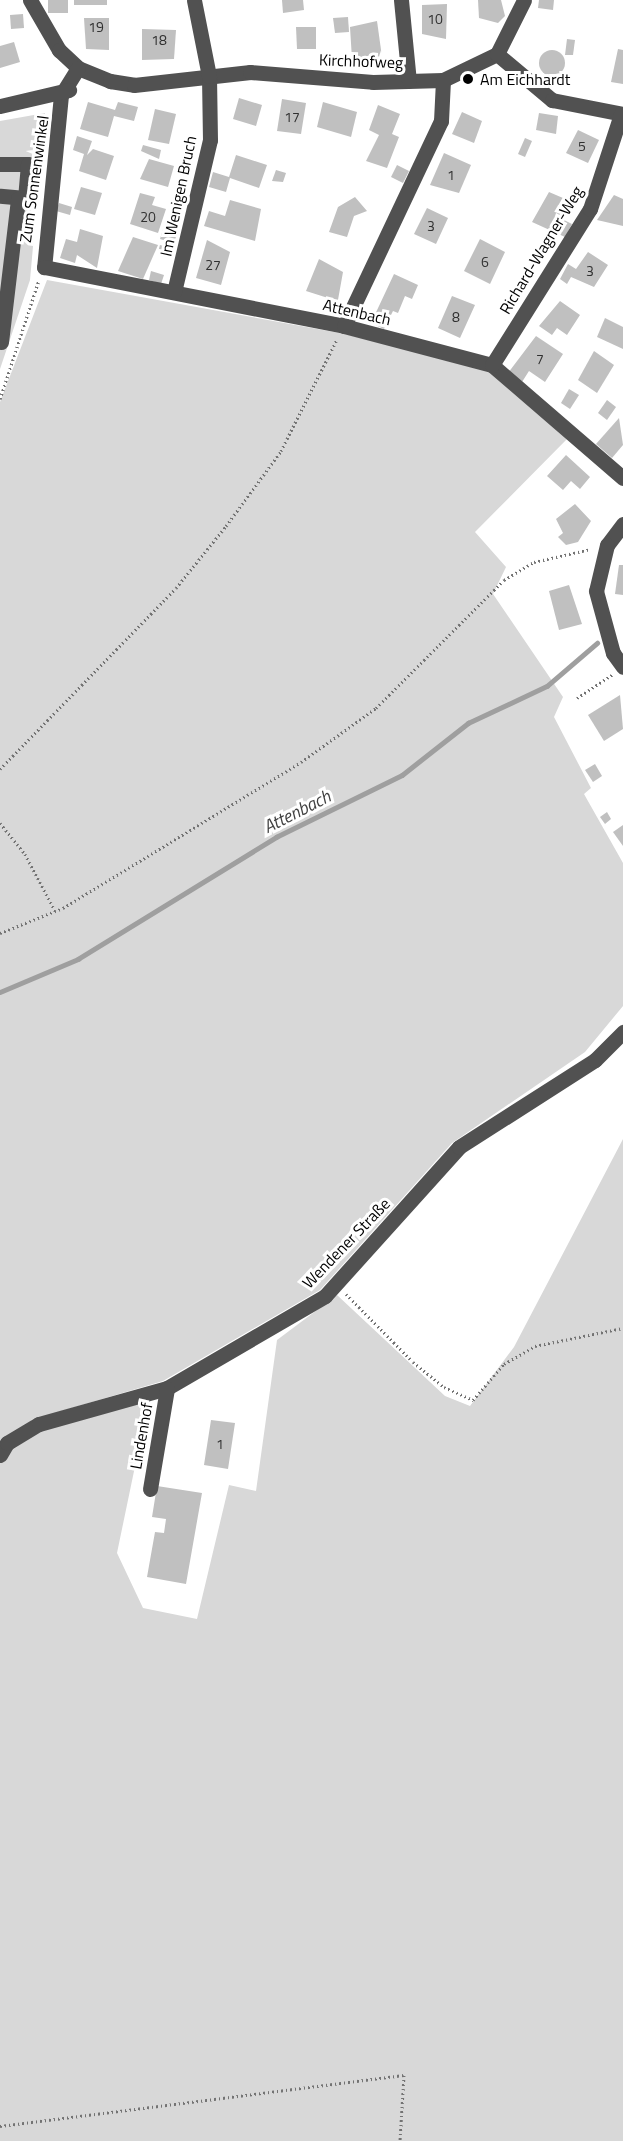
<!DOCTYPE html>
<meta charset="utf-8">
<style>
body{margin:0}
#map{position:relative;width:623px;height:2141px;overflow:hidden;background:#fff;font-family:"Titillium Web",sans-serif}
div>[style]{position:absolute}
.green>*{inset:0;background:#d8d8d8}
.stream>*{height:4.5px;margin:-2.25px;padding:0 2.25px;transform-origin:2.25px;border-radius:2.25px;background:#9f9f9f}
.building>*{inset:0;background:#c0c0c0}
.round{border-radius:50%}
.path>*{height:3px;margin-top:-1.5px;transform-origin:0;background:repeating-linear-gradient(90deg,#737373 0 1.5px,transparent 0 4.5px)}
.minor>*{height:15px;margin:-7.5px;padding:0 7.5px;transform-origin:7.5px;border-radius:7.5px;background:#515151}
.dots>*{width:16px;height:16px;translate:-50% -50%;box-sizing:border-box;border:3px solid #fff;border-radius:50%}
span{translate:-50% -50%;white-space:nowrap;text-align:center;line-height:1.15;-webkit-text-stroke:6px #fff;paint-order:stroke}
.number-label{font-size:14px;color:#303030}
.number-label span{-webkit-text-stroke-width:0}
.street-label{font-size:16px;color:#000}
.poi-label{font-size:16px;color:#000}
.left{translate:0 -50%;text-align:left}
.water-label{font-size:18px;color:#404040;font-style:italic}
</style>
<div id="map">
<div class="green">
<div style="clip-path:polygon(45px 113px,30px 280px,0 369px,0 121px)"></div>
<div style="clip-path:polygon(47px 280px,345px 334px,496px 372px,570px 436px,475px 532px,506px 567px,493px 594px,563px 697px,554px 717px,591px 788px,584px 794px,623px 863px,623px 1006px,585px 1052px,452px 1143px,320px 1290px,163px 1381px,31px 1420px,35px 1432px,149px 1399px,117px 1553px,143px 1608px,197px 1619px,229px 1485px,256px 1491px,277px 1340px,337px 1295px,445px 1396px,470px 1406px,514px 1347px,623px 1139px,623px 2141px,0 2141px,0 402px)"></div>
</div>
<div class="stream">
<div style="left:0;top:992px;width:85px;rotate:-22.9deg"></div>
<div style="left:78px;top:959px;width:233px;rotate:-31.6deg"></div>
<div style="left:276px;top:837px;width:140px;rotate:-26.2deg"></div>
<div style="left:402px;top:775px;width:84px;rotate:-38.2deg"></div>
<div style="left:468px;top:723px;width:87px;rotate:-25.1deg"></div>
<div style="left:547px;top:686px;width:66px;rotate:-40.7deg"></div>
</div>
<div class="building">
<div style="clip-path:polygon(48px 0,68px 0,68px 13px,48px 13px)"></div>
<div style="clip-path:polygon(74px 0,107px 0,107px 5px,74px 5px)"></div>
<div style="clip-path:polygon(282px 0,303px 0,304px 10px,283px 13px)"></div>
<div style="clip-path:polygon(478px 0,501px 0,505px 16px,498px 23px,479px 18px)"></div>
<div style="clip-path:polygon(539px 0,554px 0,553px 10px,538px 8px)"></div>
<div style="clip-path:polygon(447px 4px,446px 39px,422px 34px,422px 5px)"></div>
<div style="clip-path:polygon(23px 14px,24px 28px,11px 29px,10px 15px)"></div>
<div style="clip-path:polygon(348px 17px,349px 32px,335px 33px,333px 18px)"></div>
<div style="clip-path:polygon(84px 18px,109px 18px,109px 50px,86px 49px)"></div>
<div style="clip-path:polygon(377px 21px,382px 57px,352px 59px,350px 27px)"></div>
<div style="clip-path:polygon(296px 27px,316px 27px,316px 49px,297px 49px)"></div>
<div style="clip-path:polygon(142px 29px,176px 30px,174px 59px,142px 60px)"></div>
<div style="clip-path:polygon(567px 39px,575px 40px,573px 55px,565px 55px)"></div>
<div style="clip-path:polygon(14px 42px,20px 62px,0 68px,0 46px)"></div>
<div style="clip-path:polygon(618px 49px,623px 50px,623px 84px,611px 82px)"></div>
<div class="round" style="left:539px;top:50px;width:26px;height:26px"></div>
<div style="clip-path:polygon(239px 98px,262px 105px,256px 126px,233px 119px)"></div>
<div style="clip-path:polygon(282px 99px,306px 103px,301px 134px,277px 131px)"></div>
<div style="clip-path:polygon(88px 102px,115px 110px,118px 102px,138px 107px,134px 121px,114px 116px,108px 137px,80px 129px)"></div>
<div style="clip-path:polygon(323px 102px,357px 112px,351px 137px,317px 127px)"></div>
<div style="clip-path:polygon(378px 105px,400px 114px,392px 134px,399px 137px,387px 168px,366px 161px,379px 135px,369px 130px)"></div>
<div style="clip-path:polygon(155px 109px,176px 114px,169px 144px,148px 140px)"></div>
<div style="clip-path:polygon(462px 112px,482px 121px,474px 143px,452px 134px)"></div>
<div style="clip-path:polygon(539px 113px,558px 116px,556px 134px,536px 130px)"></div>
<div style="clip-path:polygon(578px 130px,599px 140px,588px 163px,566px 153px)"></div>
<div style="clip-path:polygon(77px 136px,92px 141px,87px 155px,93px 149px,114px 156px,106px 180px,79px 171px,84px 154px,73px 150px)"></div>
<div style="clip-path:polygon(525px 138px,532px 141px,525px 157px,518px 154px)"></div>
<div style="clip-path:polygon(143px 145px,161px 150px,159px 159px,141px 151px)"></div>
<div style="clip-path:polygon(444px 153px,471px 165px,459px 193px,430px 185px)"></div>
<div style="clip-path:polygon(236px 155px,267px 165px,259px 188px,230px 178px,226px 192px,209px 187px,213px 172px,229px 177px)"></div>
<div style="clip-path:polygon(149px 159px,174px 166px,168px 187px,140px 179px)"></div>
<div style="clip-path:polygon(397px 165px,409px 171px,403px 183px,391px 177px)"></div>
<div style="clip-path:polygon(276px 170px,286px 173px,283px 182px,272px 181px)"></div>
<div style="clip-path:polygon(81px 187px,102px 193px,95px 215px,74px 209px)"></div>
<div style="clip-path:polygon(549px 192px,570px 201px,562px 219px,572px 224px,565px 237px,532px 222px)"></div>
<div style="clip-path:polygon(140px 193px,155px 197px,152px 205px,166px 209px,158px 233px,130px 224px)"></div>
<div style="clip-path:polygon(614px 195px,623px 199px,623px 226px,597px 220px)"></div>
<div style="clip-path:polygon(355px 197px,367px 211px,354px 216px,347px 237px,329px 232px,338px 207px)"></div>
<div style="clip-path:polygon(230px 200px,261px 209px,255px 241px,204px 226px,209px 211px,225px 216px)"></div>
<div style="clip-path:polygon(59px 203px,72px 207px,70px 215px,56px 211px)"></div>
<div style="clip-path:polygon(427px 208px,448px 218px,436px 244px,414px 234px)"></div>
<div style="clip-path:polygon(164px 226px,178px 230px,174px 243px,160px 239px)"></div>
<div style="clip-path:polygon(80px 229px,103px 236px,97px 268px,77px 255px,75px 263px,60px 258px,66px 239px,77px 242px)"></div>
<div style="clip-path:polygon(133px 237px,158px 245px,143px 279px,118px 271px)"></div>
<div style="clip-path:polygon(480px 239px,505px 252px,490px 284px,464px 271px)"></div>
<div style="clip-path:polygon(207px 240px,230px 252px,221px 285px,196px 278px)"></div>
<div style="clip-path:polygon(160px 245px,173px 249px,171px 256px,158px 252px)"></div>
<div style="clip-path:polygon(588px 252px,608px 265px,594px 287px,571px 277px,567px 284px,560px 279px,568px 264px,576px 269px)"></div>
<div style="clip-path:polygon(319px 259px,343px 272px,336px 311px,325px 307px,328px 298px,306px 291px)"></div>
<div style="clip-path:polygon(151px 271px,164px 275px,161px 284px,149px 280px)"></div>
<div style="clip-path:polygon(394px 274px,418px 285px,412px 299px,405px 296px,398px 313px,393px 311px,384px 329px,371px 323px)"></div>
<div style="clip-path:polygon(452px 296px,475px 305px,460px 338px,438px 328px)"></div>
<div style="clip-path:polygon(560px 301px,580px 315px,567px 335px,557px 328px,552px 335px,539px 326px)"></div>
<div style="clip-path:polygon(605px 318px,623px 327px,623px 349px,597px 337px)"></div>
<div style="clip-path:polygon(536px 336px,563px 354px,545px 382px,529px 371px,522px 382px,508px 373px)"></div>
<div style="clip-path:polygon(594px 351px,614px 365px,597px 393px,578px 380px)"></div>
<div style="clip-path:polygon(569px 389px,579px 395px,570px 409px,561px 403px)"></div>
<div style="clip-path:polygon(607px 400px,616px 407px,607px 420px,598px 413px)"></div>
<div style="clip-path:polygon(619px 418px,623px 445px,612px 458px,596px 444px)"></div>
<div style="clip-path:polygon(566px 455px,590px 477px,580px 489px,571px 481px,563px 490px,547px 476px)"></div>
<div style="clip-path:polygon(575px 504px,591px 521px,578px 542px,566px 545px,558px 537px,563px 533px,556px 519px)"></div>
<div style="clip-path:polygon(619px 565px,623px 565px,623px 595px,615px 594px)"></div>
<div style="clip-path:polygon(569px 585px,582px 624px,559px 630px,549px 591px)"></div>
<div style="clip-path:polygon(620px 695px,623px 729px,604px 741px,588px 715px)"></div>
<div style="clip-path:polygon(595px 764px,602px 776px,593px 782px,585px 770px)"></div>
<div style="clip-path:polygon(607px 812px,611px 819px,605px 824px,600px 817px)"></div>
<div style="clip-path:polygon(623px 825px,623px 846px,613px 832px)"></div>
<div style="clip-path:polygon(211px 1420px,235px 1423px,228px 1469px,204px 1465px)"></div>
<div style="clip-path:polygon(157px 1486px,202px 1493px,186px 1584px,147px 1577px,155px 1532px,164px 1533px,166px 1519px,152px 1517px)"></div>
</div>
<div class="path">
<div style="left:0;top:399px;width:125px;rotate:-71.9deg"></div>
<div style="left:577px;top:698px;width:43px;rotate:-33.7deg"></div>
<div style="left:0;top:769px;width:252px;rotate:-45.8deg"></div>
<div style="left:176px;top:588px;width:80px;rotate:-51.1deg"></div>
<div style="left:226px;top:526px;width:93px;rotate:-53.7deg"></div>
<div style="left:281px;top:451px;width:125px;rotate:-63.4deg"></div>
<div style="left:0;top:823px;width:40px;rotate:51deg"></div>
<div style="left:25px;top:854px;width:64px;rotate:62.2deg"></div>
<div style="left:0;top:933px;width:68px;rotate:-21.6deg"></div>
<div style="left:63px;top:908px;width:279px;rotate:-31.5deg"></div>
<div style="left:301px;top:762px;width:92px;rotate:-35.8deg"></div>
<div style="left:376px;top:708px;width:181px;rotate:-45deg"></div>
<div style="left:504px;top:580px;width:35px;rotate:-31deg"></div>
<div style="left:534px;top:562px;width:58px;rotate:-12.8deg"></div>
<div style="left:346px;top:1294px;width:95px;rotate:45.4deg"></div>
<div style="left:413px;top:1362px;width:40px;rotate:39deg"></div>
<div style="left:444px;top:1387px;width:32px;rotate:24deg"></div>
<div style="left:473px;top:1400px;width:48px;rotate:-49.3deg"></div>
<div style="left:504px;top:1364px;width:36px;rotate:-30deg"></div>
<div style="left:535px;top:1346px;width:90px;rotate:-11.6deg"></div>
<div style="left:0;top:2126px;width:407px;rotate:-7.2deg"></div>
<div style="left:404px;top:2075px;width:66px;rotate:93.5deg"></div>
</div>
<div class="minor">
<div style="left:30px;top:0;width:58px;rotate:59.9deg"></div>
<div style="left:59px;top:50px;width:26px;rotate:43deg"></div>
<div style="left:78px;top:68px;width:35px;rotate:22deg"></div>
<div style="left:110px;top:81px;width:24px;rotate:9deg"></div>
<div style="left:134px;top:85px;width:117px;rotate:-6.4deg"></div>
<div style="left:250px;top:72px;width:123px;rotate:4.6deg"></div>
<div style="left:373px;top:82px;width:70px;rotate:-1.6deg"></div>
<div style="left:443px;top:80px;width:60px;rotate:-25.7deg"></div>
<div style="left:497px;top:54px;width:72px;rotate:39.9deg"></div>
<div style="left:552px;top:100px;width:72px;rotate:11.2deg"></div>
<div style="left:401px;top:0;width:81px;rotate:84.4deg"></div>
<div style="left:497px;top:54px;width:60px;rotate:-63.4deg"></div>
<div style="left:78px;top:68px;width:32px;rotate:122deg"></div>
<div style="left:61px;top:95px;width:173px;rotate:95.6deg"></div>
<div style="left:44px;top:267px;width:306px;rotate:11.1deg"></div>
<div style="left:344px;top:326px;width:153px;rotate:14.8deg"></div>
<div style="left:492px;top:365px;width:173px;rotate:40.8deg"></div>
<div style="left:0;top:106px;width:71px;rotate:-13.1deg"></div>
<div style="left:0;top:164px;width:28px"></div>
<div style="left:28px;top:164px;width:34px;rotate:95deg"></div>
<div style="left:25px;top:198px;width:25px;rotate:-175deg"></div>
<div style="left:174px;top:292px;width:156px;rotate:-76.7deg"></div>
<div style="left:210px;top:140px;width:64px;rotate:-90.9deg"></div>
<div style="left:209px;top:76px;width:77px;rotate:-101.2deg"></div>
<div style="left:344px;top:326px;width:227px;rotate:-64.7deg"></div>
<div style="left:441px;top:121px;width:41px;rotate:-87.2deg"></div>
<div style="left:1px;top:342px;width:144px;rotate:-83.2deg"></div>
<div style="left:492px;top:365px;width:184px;rotate:-57.9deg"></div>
<div style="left:590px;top:209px;width:100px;rotate:-71.9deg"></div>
<div style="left:623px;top:524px;width:26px;rotate:127deg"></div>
<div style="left:607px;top:545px;width:47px;rotate:103.4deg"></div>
<div style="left:596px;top:591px;width:64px;rotate:74.7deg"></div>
<div style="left:613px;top:653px;width:17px;rotate:54deg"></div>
<div style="left:0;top:1455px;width:14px;rotate:-60deg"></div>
<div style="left:7px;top:1443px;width:37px;rotate:-31deg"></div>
<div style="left:39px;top:1424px;width:133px;rotate:-15.7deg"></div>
<div style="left:167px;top:1388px;width:183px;rotate:-30.2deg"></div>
<div style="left:325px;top:1296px;width:200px;rotate:-48deg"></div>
<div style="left:459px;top:1147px;width:161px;rotate:-32.6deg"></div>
<div style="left:595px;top:1060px;width:40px;rotate:-45deg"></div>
<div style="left:150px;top:1489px;width:102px;rotate:-80.4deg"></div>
</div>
<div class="dots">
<div style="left:468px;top:79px;background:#000"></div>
</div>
<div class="number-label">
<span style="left:435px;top:19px">10</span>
<span style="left:96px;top:27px">19</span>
<span style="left:159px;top:40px">18</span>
<span style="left:292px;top:117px">17</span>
<span style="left:582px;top:146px">5</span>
<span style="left:451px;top:175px">1</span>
<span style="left:148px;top:217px">20</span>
<span style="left:431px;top:226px">3</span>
<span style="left:485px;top:262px">6</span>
<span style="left:213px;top:265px">27</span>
<span style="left:590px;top:271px">3</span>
<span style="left:456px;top:317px">8</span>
<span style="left:540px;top:359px">7</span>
<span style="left:220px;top:1444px">1</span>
</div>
<div class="street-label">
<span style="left:361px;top:61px;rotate:2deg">Kirchhofweg</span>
<span style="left:34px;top:179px;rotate:-82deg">Zum Sonnenwinkel</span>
<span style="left:178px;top:196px;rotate:-78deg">Im Wenigen Bruch</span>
<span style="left:541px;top:250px;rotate:-59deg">Richard-Wagner-Weg</span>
<span style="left:357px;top:312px;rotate:13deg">Attenbach</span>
<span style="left:346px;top:1243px;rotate:-46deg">Wendener Straße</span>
<span style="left:141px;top:1436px;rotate:-80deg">Lindenhof</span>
</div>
<div class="poi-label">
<span class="left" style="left:480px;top:79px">Am Eichhardt</span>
</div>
<div class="water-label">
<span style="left:297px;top:812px;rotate:-27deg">Attenbach</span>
</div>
</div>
